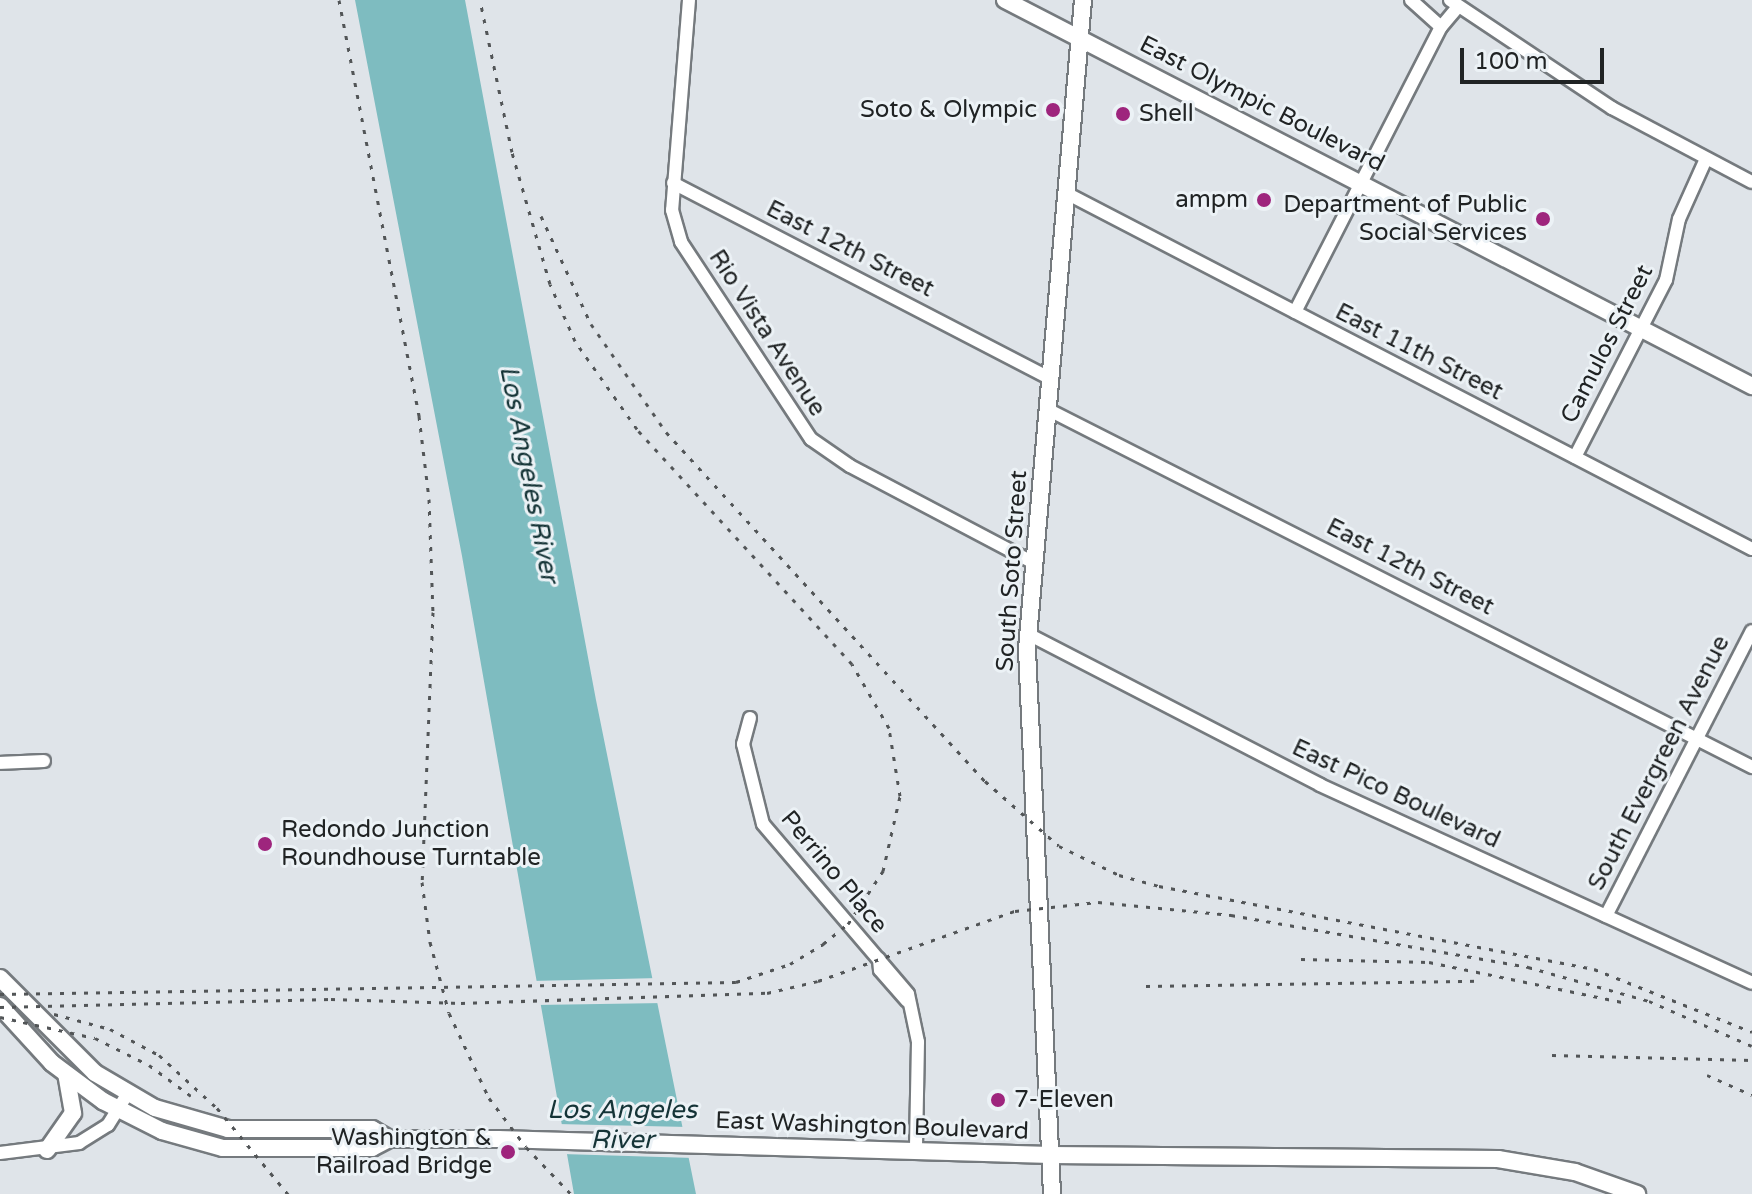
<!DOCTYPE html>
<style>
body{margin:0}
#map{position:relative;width:1752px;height:1194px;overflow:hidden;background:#dfe4e9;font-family:"Varela Round",sans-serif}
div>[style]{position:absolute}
.water>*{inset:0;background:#7ebcc0}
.pier>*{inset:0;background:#dfe4e9}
.roads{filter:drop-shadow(2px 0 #757a7e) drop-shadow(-2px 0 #757a7e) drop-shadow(0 2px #757a7e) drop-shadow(0 -2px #757a7e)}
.minor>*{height:12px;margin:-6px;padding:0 6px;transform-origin:6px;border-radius:6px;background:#fff}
.major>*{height:16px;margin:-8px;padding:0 8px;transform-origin:8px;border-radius:8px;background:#fff}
.rail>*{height:3px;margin-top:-1.5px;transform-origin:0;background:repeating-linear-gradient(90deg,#525557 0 4px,transparent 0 12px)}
.dots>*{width:22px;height:22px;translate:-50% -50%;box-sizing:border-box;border:4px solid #ecf2f6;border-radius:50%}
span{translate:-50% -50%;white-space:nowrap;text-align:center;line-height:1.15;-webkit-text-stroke:6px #ecf2f6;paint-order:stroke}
.street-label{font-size:24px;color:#202324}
.poi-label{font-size:24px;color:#202324}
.right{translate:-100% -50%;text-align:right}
.left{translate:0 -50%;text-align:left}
.water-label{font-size:26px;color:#153437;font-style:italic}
.scale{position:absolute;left:1460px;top:48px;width:144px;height:36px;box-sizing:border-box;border:4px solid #202324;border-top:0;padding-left:10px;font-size:24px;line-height:28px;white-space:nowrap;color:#202324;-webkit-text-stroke:6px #ecf2f6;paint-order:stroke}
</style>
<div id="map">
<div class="water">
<div style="clip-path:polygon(355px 0,465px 0,596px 700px,696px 1194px,574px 1194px,462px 556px)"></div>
</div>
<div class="pier">
<div style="clip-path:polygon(659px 978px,664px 1003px,536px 1005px,531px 981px)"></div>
<div style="clip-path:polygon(557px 1124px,688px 1127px,694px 1158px,562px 1154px)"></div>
</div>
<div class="roads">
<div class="minor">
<div style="left:689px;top:0;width:211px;rotate:94.6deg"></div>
<div style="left:672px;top:210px;width:33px;rotate:74deg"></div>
<div style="left:681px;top:242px;width:236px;rotate:56.6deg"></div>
<div style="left:811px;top:439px;width:47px;rotate:34.7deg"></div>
<div style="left:850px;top:466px;width:208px;rotate:27.8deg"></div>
<div style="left:1411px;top:0;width:40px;rotate:42deg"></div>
<div style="left:1450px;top:0;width:195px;rotate:33.7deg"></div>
<div style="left:1612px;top:108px;width:158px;rotate:27.9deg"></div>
<div style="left:673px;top:183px;width:424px;rotate:27.4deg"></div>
<div style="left:1066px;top:193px;width:773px;rotate:27.43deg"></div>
<div style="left:1295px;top:312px;width:320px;rotate:-62.9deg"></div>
<div style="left:1441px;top:27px;width:25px;rotate:-50deg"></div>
<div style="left:1047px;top:409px;width:791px;rotate:26.92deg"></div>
<div style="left:1575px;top:457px;width:199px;rotate:-62.8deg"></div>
<div style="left:1666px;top:280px;width:62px;rotate:-78deg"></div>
<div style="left:1679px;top:219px;width:66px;rotate:-65.8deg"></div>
<div style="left:1028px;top:634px;width:329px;rotate:27.3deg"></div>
<div style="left:1320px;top:785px;width:475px;rotate:24.6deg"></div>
<div style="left:750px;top:718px;width:27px;rotate:105deg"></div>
<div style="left:743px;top:744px;width:82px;rotate:76deg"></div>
<div style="left:763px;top:824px;width:223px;rotate:49.5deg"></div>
<div style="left:908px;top:994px;width:49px;rotate:78.2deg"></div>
<div style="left:918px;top:1042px;width:109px;rotate:91.1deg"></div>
<div style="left:0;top:763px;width:44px;rotate:-2.6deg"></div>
<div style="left:1606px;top:916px;width:320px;rotate:-62.9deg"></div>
<div style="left:879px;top:959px;width:11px;rotate:85deg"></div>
<div style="left:880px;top:970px;width:41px;rotate:48.9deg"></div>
<div style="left:0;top:1153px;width:80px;rotate:-7.2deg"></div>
<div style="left:79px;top:1143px;width:34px;rotate:-32deg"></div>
<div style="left:108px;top:1125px;width:36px;rotate:-58deg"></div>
</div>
<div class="major">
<div style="left:1005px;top:0;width:841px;rotate:27.33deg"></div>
<div style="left:0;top:978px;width:134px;rotate:45deg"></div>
<div style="left:95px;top:1073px;width:69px;rotate:30.3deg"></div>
<div style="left:155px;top:1108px;width:76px;rotate:16deg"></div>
<div style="left:228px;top:1129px;width:144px"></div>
<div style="left:372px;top:1129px;width:20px;rotate:30deg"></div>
<div style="left:0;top:1006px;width:77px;rotate:47.6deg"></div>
<div style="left:52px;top:1063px;width:64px;rotate:36.7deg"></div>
<div style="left:103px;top:1101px;width:66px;rotate:27deg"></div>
<div style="left:162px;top:1131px;width:63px;rotate:15.6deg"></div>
<div style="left:223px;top:1148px;width:149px"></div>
<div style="left:372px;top:1148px;width:19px;rotate:-28deg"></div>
<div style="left:389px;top:1139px;width:109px"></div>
<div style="left:498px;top:1139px;width:553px;rotate:1.66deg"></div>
<div style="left:1051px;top:1155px;width:447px;rotate:0.5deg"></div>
<div style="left:1498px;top:1159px;width:78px;rotate:9.6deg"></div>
<div style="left:1575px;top:1172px;width:66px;rotate:19.5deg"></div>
<div style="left:47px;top:1150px;width:45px;rotate:-54.9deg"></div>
<div style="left:73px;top:1113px;width:39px;rotate:-100deg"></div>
<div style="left:1052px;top:1194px;width:546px;rotate:-92.63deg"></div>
<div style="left:1027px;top:649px;width:651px;rotate:-85.07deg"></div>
</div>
</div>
<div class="rail">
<div style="left:339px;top:0;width:424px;rotate:79.1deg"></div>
<div style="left:419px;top:416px;width:84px;rotate:83.1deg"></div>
<div style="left:429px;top:499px;width:113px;rotate:88deg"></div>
<div style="left:433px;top:612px;width:270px;rotate:92.3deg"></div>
<div style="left:422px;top:882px;width:61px;rotate:82.4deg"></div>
<div style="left:430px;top:942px;width:73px;rotate:75deg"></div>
<div style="left:449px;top:1013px;width:94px;rotate:64.8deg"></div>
<div style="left:489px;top:1098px;width:61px;rotate:52.9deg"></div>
<div style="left:526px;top:1147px;width:65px;rotate:46.2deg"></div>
<div style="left:541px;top:216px;width:119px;rotate:65.2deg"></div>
<div style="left:591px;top:324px;width:131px;rotate:55.2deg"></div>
<div style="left:666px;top:432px;width:473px;rotate:47.6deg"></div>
<div style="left:985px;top:781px;width:98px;rotate:41.3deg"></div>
<div style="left:1059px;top:846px;width:67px;rotate:25.8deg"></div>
<div style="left:1119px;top:875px;width:41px;rotate:15.4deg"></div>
<div style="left:1159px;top:886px;width:443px;rotate:10.8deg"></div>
<div style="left:1594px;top:969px;width:170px;rotate:21.7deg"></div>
<div style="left:1301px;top:959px;width:128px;rotate:1.3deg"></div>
<div style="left:1429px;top:962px;width:197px;rotate:11.7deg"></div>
<div style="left:1146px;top:986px;width:332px;rotate:-0.9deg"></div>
<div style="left:0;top:994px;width:736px;rotate:-0.93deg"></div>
<div style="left:736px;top:982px;width:57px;rotate:-18.4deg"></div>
<div style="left:790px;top:964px;width:39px;rotate:-31deg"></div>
<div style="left:823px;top:944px;width:32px;rotate:-39deg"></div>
<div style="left:848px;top:924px;width:64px;rotate:-56.6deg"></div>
<div style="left:883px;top:871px;width:77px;rotate:-77.2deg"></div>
<div style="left:900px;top:796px;width:69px;rotate:-99.2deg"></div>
<div style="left:889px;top:728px;width:74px;rotate:-120deg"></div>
<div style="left:852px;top:664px;width:319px;rotate:-132.5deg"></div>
<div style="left:637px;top:429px;width:108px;rotate:-125.2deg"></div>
<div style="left:575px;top:341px;width:62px;rotate:-113.7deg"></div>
<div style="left:550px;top:284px;width:137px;rotate:-106.1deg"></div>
<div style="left:512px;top:152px;width:155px;rotate:-101.9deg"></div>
<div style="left:0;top:1007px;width:331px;rotate:-1.4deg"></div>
<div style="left:331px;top:999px;width:130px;rotate:1.8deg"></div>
<div style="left:461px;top:1003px;width:306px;rotate:-1.9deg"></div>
<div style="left:767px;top:993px;width:52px;rotate:-13.2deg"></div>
<div style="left:818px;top:981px;width:209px;rotate:-19.6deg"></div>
<div style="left:1015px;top:911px;width:83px;rotate:-6.2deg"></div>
<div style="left:1098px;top:902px;width:134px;rotate:5.6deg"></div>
<div style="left:1231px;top:915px;width:302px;rotate:9.9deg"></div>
<div style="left:1528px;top:967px;width:126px;rotate:15.7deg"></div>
<div style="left:1649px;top:1001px;width:112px;rotate:23.6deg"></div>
<div style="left:54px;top:1014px;width:58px;rotate:15deg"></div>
<div style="left:110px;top:1029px;width:55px;rotate:28deg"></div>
<div style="left:159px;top:1055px;width:79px;rotate:42.4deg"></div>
<div style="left:217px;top:1108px;width:112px;rotate:50.5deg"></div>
<div style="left:0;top:1017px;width:97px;rotate:12.5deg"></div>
<div style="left:95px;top:1038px;width:60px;rotate:26.6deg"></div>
<div style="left:149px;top:1065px;width:52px;rotate:36.4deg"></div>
<div style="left:1552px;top:1055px;width:200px;rotate:1.4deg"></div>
<div style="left:1707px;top:1075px;width:49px;rotate:24deg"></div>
</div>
<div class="dots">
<div style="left:1053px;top:110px;background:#9e257d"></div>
<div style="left:1123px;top:114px;background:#9e257d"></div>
<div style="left:1264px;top:200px;background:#9e257d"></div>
<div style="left:1543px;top:219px;background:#9e257d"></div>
<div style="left:265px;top:844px;background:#9e257d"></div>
<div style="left:998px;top:1100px;background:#9e257d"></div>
<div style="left:508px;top:1152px;background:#9e257d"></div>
</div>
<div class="street-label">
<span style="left:1262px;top:104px;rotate:27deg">East Olympic Boulevard</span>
<span style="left:850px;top:249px;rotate:27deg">East 12th Street</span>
<span style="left:767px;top:333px;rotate:57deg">Rio Vista Avenue</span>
<span style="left:1607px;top:344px;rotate:-63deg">Camulos Street</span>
<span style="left:1419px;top:352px;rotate:27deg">East 11th Street</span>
<span style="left:1410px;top:567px;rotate:27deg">East 12th Street</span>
<span style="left:1012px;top:571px;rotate:-86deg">South Soto Street</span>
<span style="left:1659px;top:763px;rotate:-63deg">South Evergreen Avenue</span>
<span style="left:1396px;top:794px;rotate:25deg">East Pico Boulevard</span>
<span style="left:834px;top:872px;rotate:50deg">Perrino Place</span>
<span style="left:872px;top:1126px;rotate:2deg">East Washington Boulevard</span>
</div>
<div class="poi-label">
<span class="right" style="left:1037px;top:110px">Soto &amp; Olympic</span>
<span class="left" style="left:1139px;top:114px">Shell</span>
<span class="right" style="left:1248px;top:200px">ampm</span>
<span class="right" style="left:1527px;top:219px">Department of Public<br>Social Services</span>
<span class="left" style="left:281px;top:844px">Redondo Junction<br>Roundhouse Turntable</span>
<span class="left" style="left:1014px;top:1100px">7-Eleven</span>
<span class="right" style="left:492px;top:1152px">Washington &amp;<br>Railroad Bridge</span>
</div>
<div class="water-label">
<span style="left:529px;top:474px;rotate:79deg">Los Angeles River</span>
<span style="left:622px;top:1125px">Los Angeles<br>River</span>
</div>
<div class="scale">100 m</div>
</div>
